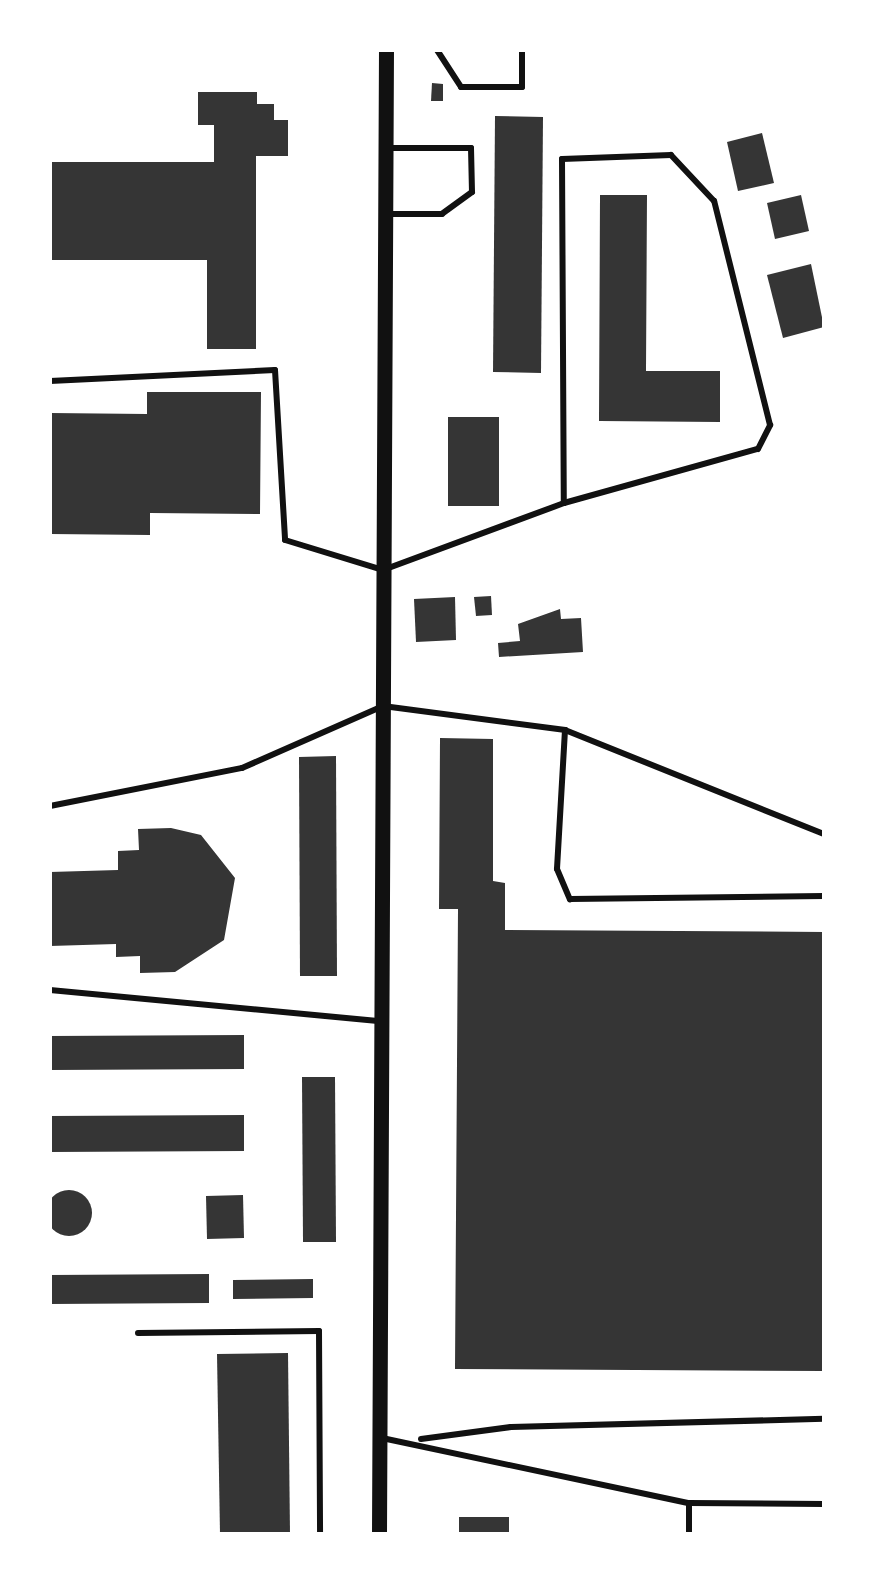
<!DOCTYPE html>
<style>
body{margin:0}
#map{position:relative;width:874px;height:1584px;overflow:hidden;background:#fff;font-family:Inter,sans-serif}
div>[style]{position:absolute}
.building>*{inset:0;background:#353535}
.round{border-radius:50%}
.service>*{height:6px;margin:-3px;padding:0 3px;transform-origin:3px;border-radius:3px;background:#111}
.tertiary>*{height:15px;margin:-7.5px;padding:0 7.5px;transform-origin:7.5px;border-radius:7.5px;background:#111}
span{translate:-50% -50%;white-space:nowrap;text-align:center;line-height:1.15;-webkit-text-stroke:10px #fff;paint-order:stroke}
.frame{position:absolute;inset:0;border:52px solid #fff;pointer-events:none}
</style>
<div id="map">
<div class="building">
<div style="clip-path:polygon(432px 83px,443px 84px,443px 101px,431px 101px)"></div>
<div style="clip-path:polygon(198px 92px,257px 92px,257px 104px,274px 104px,274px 120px,288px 120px,288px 156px,256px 156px,256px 349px,207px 349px,207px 260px,50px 260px,50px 162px,214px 162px,214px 125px,198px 125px)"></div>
<div style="clip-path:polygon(495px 116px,543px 117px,541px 373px,493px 372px)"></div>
<div style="clip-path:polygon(762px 133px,774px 183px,738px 191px,727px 142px)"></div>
<div style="clip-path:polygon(600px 195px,647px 195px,646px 371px,720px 371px,720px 422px,599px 421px)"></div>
<div style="clip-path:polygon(801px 195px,809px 231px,775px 239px,767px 203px)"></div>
<div style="clip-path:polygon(811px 264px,824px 327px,783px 338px,767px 275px)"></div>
<div style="clip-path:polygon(147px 392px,261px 392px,260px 514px,150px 513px,150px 535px,50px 534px,50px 413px,147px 414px)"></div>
<div style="clip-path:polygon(448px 417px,499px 417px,499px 506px,448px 506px)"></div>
<div style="clip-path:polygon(491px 596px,492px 615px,476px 616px,474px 597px)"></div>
<div style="clip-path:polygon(455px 597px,456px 640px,416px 642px,414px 599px)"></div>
<div style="clip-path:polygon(560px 609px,561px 619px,581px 618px,583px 652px,499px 657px,498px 643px,520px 641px,518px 624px)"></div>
<div style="clip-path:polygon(440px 738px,493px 739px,493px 881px,505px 883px,505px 930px,824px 932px,824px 1371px,455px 1369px,458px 909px,439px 909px)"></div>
<div style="clip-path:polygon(336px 756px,337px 976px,300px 976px,299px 757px)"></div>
<div style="clip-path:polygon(171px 828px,201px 835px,235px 878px,224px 940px,175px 972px,140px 973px,140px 956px,116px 957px,116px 944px,50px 946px,50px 872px,118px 870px,118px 851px,139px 850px,138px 829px)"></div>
<div style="clip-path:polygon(244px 1035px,244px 1069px,50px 1070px,50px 1036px)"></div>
<div style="clip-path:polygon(302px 1077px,335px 1077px,336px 1242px,303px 1242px)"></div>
<div style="clip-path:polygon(244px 1115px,244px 1151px,50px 1152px,50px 1116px)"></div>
<div class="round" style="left:46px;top:1190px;width:46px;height:46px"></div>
<div style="clip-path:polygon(243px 1195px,244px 1238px,207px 1239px,206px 1196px)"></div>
<div style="clip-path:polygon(209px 1274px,209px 1303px,50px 1304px,50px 1275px)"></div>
<div style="clip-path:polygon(313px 1279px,313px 1298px,233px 1299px,233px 1280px)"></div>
<div style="clip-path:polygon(288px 1353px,290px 1534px,220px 1534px,217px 1354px)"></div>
<div style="clip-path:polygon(459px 1517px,509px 1517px,509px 1534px,459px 1534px)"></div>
</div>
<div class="service">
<div style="left:437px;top:50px;width:44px;rotate:57deg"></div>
<div style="left:461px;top:87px;width:61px"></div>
<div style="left:522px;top:87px;width:37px;rotate:-90deg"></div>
<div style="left:386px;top:148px;width:85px"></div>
<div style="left:471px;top:148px;width:44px;rotate:88.7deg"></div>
<div style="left:472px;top:192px;width:37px;rotate:144deg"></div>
<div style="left:442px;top:214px;width:56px;rotate:180deg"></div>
<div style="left:50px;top:381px;width:225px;rotate:-2.8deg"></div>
<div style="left:275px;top:370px;width:170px;rotate:86.6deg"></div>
<div style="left:285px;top:540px;width:102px;rotate:17deg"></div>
<div style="left:383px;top:570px;width:193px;rotate:-20.3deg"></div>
<div style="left:564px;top:503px;width:201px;rotate:-15.6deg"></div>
<div style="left:758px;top:449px;width:27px;rotate:-63deg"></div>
<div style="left:770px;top:425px;width:231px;rotate:-104deg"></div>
<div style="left:714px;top:201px;width:63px;rotate:-133.1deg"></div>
<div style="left:671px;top:155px;width:109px;rotate:177.9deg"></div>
<div style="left:562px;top:159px;width:344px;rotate:89.7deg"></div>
<div style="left:565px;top:730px;width:139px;rotate:93.3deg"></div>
<div style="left:557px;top:869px;width:33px;rotate:67deg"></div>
<div style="left:570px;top:899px;width:254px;rotate:-0.7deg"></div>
<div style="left:50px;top:806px;width:196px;rotate:-11.2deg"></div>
<div style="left:242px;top:768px;width:154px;rotate:-23.7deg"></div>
<div style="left:383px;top:706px;width:184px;rotate:7.5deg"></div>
<div style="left:565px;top:730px;width:279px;rotate:21.9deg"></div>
<div style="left:50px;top:990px;width:332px;rotate:5.4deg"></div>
<div style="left:138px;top:1333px;width:181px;rotate:-0.6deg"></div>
<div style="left:319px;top:1331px;width:203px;rotate:89.7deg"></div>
<div style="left:382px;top:1438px;width:314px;rotate:12deg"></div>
<div style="left:689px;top:1503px;width:135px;rotate:0.4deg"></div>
<div style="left:421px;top:1439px;width:91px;rotate:-7.6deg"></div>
<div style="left:511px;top:1427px;width:313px;rotate:-1.5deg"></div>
<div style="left:689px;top:1503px;width:31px;rotate:90deg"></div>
</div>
<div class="tertiary">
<div style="left:379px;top:1534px;width:1484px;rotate:-89.73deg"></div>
</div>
<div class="frame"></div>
</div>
